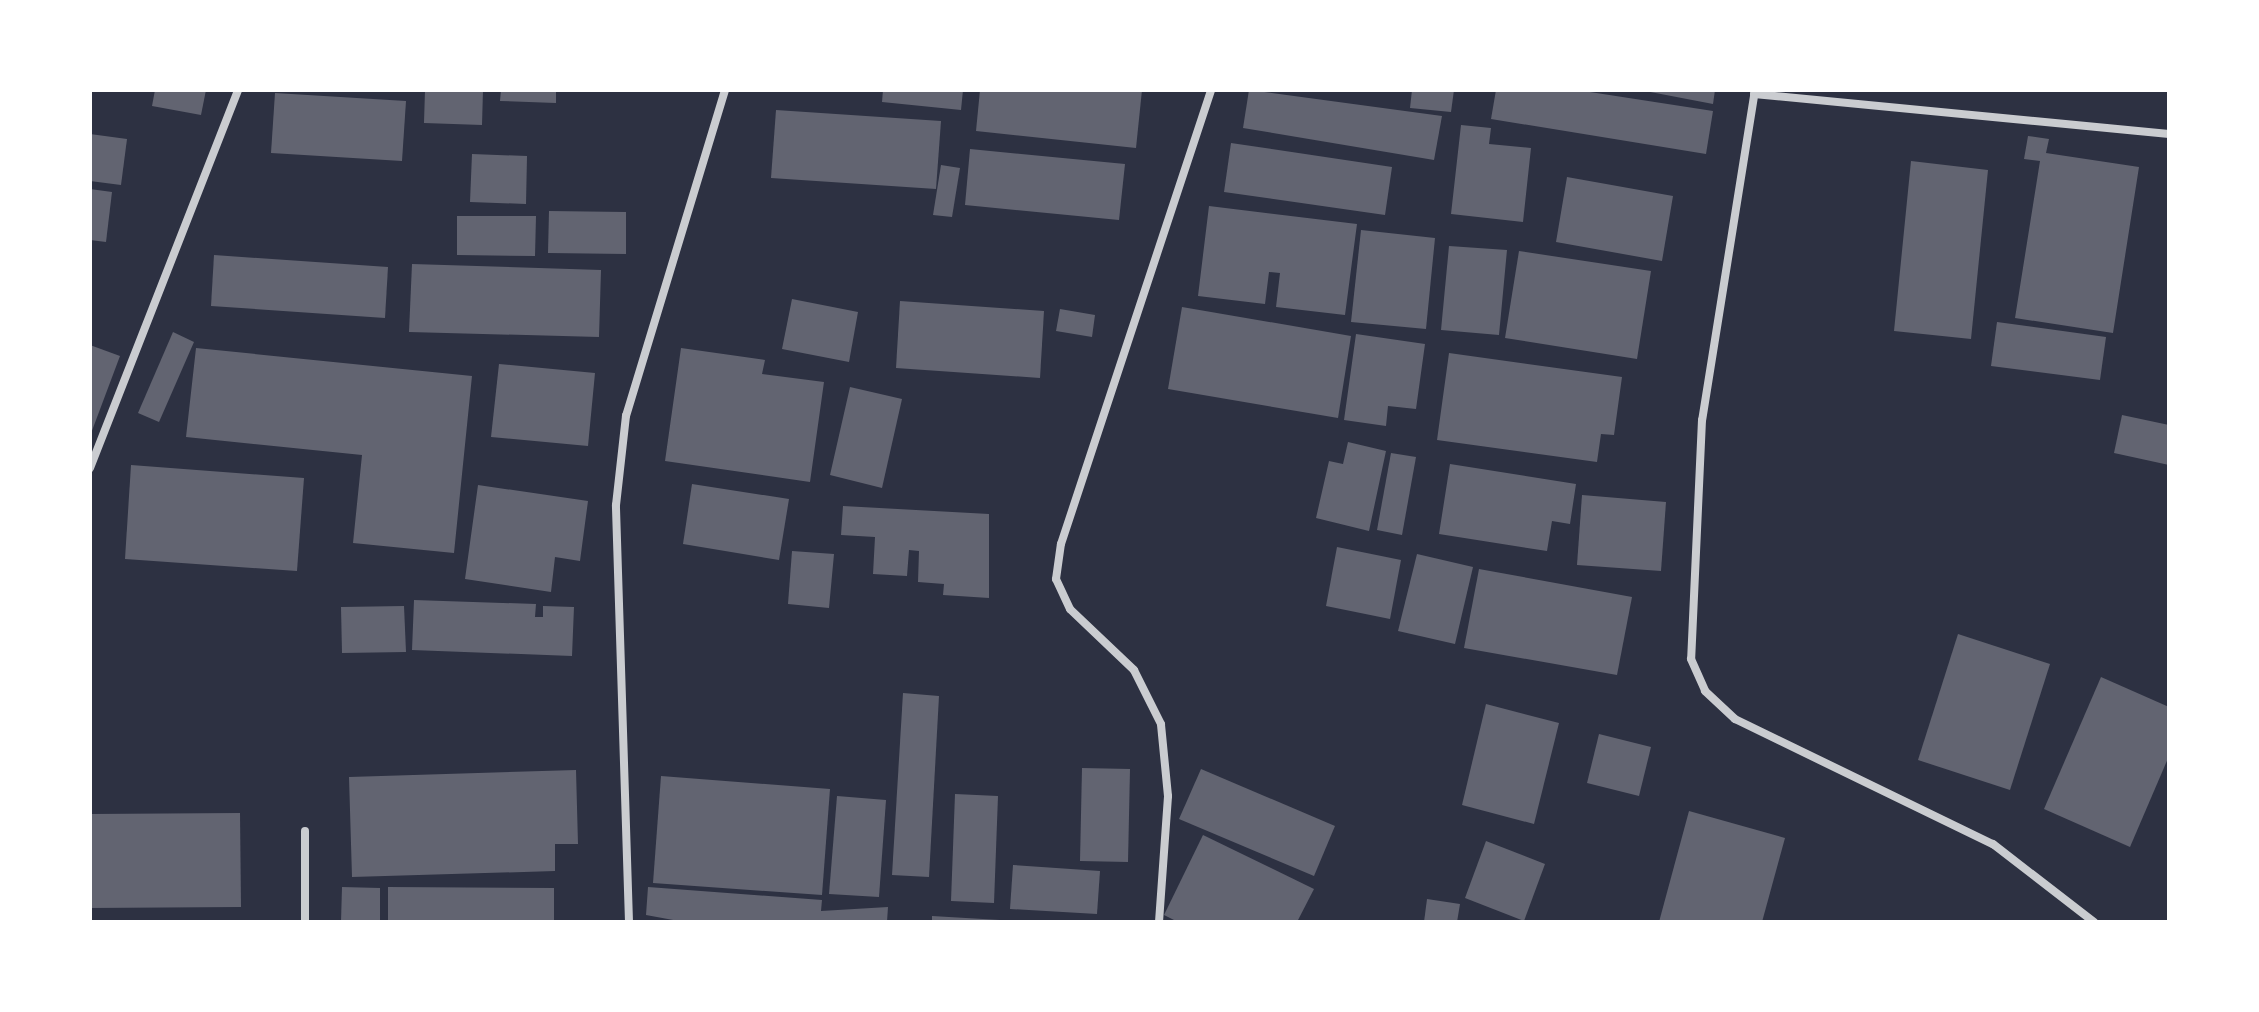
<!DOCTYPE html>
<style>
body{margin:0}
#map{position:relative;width:2259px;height:1012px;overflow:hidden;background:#2d3142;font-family:Spectral,serif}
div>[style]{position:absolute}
.building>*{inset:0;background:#626471}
.minor>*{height:8px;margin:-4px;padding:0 4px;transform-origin:4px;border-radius:4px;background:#caccd0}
span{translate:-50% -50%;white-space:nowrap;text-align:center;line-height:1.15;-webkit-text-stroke:6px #fff;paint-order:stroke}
.frame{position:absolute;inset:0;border:92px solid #fff;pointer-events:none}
</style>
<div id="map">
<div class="building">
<div style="clip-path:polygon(155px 90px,206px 90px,201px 115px,152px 106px)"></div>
<div style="clip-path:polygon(425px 90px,483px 90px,482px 125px,424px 123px)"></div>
<div style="clip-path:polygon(501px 90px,556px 90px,556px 103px,500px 101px)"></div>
<div style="clip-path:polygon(883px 90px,963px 90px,961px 110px,882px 102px)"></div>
<div style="clip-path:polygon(980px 90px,1142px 90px,1136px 148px,976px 131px)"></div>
<div style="clip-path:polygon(1249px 90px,1442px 116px,1434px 160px,1243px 128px)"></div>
<div style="clip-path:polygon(1412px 90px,1454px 90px,1451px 112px,1410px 108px)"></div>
<div style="clip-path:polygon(1496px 90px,1577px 90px,1713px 111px,1706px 154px,1491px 119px)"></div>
<div style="clip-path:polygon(1640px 90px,1715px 90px,1713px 104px)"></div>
<div style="clip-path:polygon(275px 93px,406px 101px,402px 161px,271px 153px)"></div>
<div style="clip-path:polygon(776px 110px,941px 121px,936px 189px,771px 178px)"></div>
<div style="clip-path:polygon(1461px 125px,1491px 128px,1489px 144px,1531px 148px,1523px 222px,1451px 214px)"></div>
<div style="clip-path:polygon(90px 134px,127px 139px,121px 185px,90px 181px)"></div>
<div style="clip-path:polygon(2028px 136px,2049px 139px,2046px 153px,2139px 167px,2113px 333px,2015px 318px,2040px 161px,2024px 159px)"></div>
<div style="clip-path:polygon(1231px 143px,1392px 167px,1385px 215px,1224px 192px)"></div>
<div style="clip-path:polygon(970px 149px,1125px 164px,1119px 220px,965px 205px)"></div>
<div style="clip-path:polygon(472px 154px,527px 156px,526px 204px,470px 202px)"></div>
<div style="clip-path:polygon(1911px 161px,1988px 170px,1971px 339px,1894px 331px)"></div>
<div style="clip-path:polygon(941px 165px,960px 168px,952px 217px,933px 215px)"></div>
<div style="clip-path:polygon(1567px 177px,1673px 196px,1662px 261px,1556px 242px)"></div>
<div style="clip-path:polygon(90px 189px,112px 192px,106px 242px,90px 240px)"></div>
<div style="clip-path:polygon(1209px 206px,1357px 224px,1345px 315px,1276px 307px,1280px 273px,1269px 272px,1265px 304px,1198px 296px)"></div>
<div style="clip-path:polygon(549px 211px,626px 212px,626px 254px,548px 253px)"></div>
<div style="clip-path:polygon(457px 216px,536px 216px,535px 256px,457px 255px)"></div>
<div style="clip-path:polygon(1361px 230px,1435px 238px,1426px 329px,1351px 322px)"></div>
<div style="clip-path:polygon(1449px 246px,1507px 250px,1499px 335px,1441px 330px)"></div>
<div style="clip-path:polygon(1519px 251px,1651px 271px,1637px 359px,1505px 338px)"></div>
<div style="clip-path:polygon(214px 255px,388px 267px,385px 318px,211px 306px)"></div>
<div style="clip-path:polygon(412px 264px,601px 270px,599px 337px,409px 332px)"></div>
<div style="clip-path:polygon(792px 299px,858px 312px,849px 362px,782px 349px)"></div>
<div style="clip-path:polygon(900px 301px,1044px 311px,1040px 378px,896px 368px)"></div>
<div style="clip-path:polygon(1182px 307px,1351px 336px,1338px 418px,1168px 389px)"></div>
<div style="clip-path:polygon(1060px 309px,1095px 315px,1092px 337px,1056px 331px)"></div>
<div style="clip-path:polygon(1997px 322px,2106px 337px,2100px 380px,1991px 366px)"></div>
<div style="clip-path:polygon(173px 332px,194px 342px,159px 422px,138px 413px)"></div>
<div style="clip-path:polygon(1356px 334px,1425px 344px,1416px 409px,1388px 406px,1386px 426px,1344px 420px)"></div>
<div style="clip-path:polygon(90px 345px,120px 356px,90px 436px)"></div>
<div style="clip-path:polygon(196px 348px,472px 376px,454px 553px,353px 543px,362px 455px,186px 437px)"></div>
<div style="clip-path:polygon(681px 348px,765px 360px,762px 374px,824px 382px,810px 482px,665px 461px)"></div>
<div style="clip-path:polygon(1449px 353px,1622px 377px,1614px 435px,1601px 434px,1597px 462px,1437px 440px)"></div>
<div style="clip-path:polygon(499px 364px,595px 373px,588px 446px,491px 437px)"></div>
<div style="clip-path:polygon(850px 387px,902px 399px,882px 488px,830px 475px)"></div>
<div style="clip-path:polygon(2122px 415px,2169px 425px,2169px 465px,2114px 453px)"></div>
<div style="clip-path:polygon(1348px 442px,1386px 451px,1369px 531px,1316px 518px,1329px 461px,1343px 464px)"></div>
<div style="clip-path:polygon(1391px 453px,1416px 457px,1402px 535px,1377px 530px)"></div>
<div style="clip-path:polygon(1450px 464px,1576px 484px,1570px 524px,1552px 521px,1547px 551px,1439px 534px)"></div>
<div style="clip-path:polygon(131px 465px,304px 478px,297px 571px,125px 559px)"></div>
<div style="clip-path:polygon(692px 484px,789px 499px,779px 560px,683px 544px)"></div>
<div style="clip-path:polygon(478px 485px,588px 501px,580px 561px,555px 557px,551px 592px,465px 579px)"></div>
<div style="clip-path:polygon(1582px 495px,1666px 502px,1661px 571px,1577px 565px)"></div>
<div style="clip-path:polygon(843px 506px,989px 514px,989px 598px,943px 595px,944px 584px,918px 582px,919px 551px,909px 550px,907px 576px,873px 574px,875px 537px,841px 535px)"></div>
<div style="clip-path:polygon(1337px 547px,1401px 560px,1390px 619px,1326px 606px)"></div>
<div style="clip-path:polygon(792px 551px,834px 554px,829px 608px,788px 604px)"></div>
<div style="clip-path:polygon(1417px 554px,1473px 567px,1455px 644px,1398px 631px)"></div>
<div style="clip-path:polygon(1479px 569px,1632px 597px,1617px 675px,1464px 648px)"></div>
<div style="clip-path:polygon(414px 600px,536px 604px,535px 617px,543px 617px,543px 606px,574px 607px,572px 656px,412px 650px)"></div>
<div style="clip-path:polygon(404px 606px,406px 652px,342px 653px,341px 607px)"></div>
<div style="clip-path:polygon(1958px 634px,2050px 664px,2010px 790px,1918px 760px)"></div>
<div style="clip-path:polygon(2101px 677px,2169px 707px,2169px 756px,2130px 847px,2044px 809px)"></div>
<div style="clip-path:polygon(903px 693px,939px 696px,929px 877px,892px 875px)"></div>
<div style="clip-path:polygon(1486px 704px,1559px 723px,1534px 824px,1462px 805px)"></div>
<div style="clip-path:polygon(1599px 734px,1651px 747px,1639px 796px,1587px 783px)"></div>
<div style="clip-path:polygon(1082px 768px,1130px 769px,1128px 862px,1080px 861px)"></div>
<div style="clip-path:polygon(1201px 769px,1335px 826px,1314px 876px,1179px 819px)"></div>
<div style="clip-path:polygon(576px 770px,578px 844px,555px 844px,555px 871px,352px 877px,349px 777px)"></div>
<div style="clip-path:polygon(661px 776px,830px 789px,822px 895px,653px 883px)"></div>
<div style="clip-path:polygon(955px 794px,998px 796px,994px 903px,951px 901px)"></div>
<div style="clip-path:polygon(837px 796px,886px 800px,879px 897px,829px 894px)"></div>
<div style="clip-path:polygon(1689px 811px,1785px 838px,1762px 922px,1659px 922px)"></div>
<div style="clip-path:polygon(240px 813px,241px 907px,90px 908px,90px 814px)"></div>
<div style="clip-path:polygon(1203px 835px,1314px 889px,1297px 922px,1178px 922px,1164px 915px)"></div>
<div style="clip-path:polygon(1486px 841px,1545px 864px,1524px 921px,1465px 898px)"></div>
<div style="clip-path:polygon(1013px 865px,1100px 871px,1097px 914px,1010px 909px)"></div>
<div style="clip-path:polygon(342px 887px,380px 888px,380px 922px,341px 922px)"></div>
<div style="clip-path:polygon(388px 887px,554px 888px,554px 922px,388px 922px)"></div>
<div style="clip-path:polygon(648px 887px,822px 900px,821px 911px,888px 907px,887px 922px,684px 922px,646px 915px)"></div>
<div style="clip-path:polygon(1427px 899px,1460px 904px,1457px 922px,1424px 922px)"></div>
<div style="clip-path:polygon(932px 916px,1000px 920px,1000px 922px,932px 922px)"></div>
</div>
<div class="minor">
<div style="left:1755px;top:90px;width:334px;rotate:99.1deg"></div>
<div style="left:1702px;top:420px;width:239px;rotate:92.6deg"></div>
<div style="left:1691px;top:659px;width:35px;rotate:66deg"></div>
<div style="left:1705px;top:691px;width:41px;rotate:43deg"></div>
<div style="left:1735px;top:719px;width:287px;rotate:25.9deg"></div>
<div style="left:1993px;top:844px;width:128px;rotate:37.7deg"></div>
<div style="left:1754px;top:94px;width:417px;rotate:5.5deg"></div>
<div style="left:90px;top:468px;width:406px;rotate:-68.6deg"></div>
<div style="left:305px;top:831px;width:91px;rotate:90deg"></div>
<div style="left:629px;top:922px;width:417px;rotate:-91.8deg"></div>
<div style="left:616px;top:505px;width:90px;rotate:-83.6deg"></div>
<div style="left:626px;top:416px;width:341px;rotate:-73.1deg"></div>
<div style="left:1159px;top:922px;width:126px;rotate:-85.9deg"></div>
<div style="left:1168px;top:796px;width:72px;rotate:-95.6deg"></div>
<div style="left:1161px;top:724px;width:60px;rotate:-116.6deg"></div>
<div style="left:1134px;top:670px;width:88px;rotate:-136.4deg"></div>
<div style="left:1070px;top:609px;width:33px;rotate:-115deg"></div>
<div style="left:1056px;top:579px;width:35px;rotate:-82deg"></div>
<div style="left:1061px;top:544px;width:478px;rotate:-71.7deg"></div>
</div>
<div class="frame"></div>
</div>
